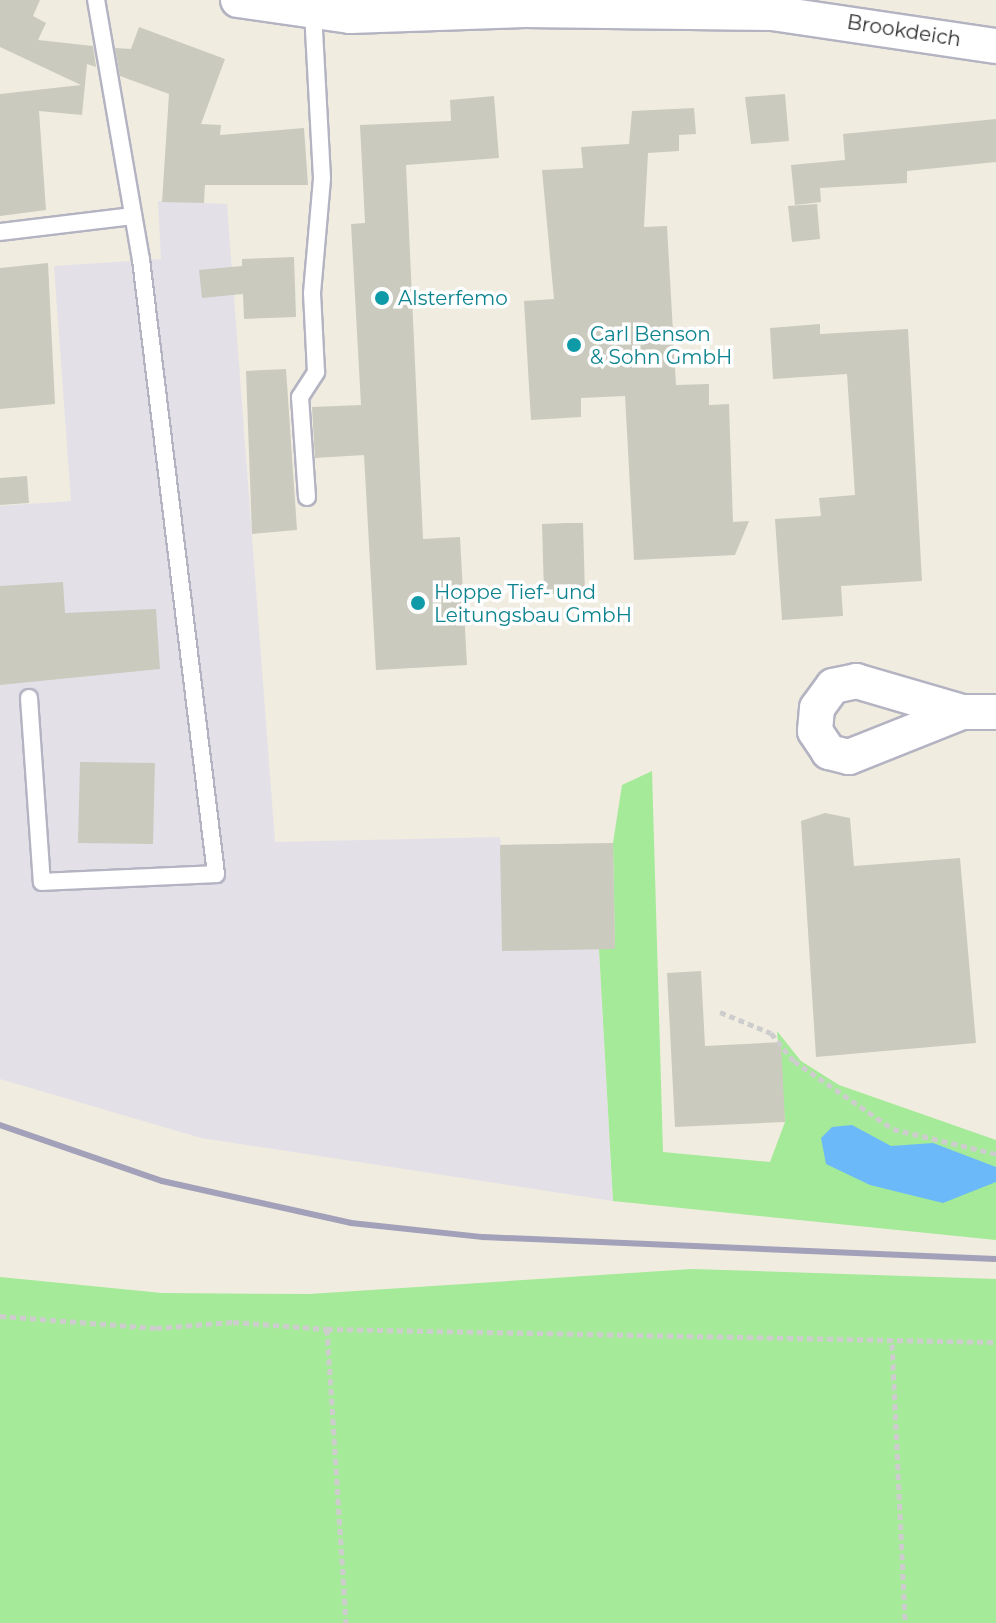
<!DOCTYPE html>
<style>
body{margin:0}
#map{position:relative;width:996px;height:1623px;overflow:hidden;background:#f0ece0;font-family:Montserrat,sans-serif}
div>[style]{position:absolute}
.industrial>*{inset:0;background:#e4e0e8}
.green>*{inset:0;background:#a5ea98}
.water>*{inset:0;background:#6bb9f9}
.building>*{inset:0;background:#cbcabe}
.path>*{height:5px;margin-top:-2.5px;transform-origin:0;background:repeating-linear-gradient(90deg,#cdcdcd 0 6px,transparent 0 10px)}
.roads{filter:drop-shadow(2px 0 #b3b3c2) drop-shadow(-2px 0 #b3b3c2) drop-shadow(0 2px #b3b3c2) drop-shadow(0 -2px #b3b3c2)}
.service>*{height:16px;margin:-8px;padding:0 8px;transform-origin:8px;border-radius:8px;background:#fff}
.minor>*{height:34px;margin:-17px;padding:0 17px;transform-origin:17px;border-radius:17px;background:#fff}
.rail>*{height:6px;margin:-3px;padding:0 3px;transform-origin:3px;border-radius:3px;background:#a2a1b9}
.dots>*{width:22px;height:22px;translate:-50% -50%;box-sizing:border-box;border:4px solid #fff;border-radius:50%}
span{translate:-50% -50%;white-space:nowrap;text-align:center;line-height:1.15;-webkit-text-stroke:7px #fff;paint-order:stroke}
.street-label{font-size:20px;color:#2e2e2e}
.culture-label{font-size:20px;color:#0d838f}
.left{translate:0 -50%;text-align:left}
</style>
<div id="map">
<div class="industrial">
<div style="clip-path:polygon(158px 201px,227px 204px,275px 842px,500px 837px,501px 845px,613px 843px,615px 949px,599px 950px,613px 1201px,201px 1138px,0 1079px,0 506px,71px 501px,54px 266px,161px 259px)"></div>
</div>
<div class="green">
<div style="clip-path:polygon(652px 771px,663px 1152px,770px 1162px,785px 1122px,777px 1031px,801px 1061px,839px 1085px,996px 1140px,996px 1240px,613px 1201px,599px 949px,615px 948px,613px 843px,622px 785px)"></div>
<div style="clip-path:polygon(692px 1269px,996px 1279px,996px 1623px,0 1623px,0 1277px,162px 1293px,309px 1294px)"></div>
</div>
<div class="water">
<div style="clip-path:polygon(852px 1125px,891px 1146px,933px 1143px,996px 1167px,996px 1182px,943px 1203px,870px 1185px,826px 1164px,821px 1138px,832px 1127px)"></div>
</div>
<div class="building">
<div style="clip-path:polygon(0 0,40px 0,33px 16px,46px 23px,38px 40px,93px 46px,96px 67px,87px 64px,82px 115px,39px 111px,46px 210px,0 216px,0 94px,81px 85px,0 47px)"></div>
<div style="clip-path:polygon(139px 27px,225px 59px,201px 124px,221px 125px,220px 135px,304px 128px,308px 185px,205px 185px,204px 203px,162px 202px,169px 94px,120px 76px,115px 48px,131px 49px)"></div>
<div style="clip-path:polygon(785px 94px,789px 141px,751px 144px,745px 97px)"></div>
<div style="clip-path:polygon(494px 96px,499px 158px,406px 165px,423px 539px,460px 537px,467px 665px,376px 670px,364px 455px,315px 458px,312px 407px,361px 405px,351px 224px,365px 223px,360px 125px,451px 121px,450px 100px)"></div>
<div style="clip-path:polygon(694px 108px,696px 134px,679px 135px,679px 151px,648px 153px,644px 227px,667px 226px,676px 385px,709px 384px,709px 405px,729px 404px,733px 522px,749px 521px,735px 555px,634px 560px,625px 396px,581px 398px,581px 417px,531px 420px,524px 301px,554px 299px,542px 170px,583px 168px,581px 147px,629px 144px,632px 111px)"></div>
<div style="clip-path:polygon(996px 119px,996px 162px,907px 171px,907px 183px,820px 188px,821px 202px,795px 205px,791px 165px,845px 160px,843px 134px)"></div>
<div style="clip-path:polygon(817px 204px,820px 239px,792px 242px,788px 206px)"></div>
<div style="clip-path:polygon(294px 257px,296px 317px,244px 319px,243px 294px,202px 298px,199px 270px,242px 266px,242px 259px)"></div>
<div style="clip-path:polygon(48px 263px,55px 404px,0 409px,0 268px)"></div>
<div style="clip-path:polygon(820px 324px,820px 334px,908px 329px,922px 581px,841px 586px,843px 616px,782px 620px,775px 519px,821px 516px,819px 498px,855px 495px,847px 374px,773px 379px,770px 328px)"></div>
<div style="clip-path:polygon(286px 369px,297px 530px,252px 534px,246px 371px)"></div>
<div style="clip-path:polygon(27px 476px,29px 503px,0 505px,0 478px)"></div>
<div style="clip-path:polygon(566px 523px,583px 523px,585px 594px,544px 594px,542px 524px)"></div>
<div style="clip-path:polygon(63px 582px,65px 613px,156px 609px,160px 669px,0 685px,0 586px)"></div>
<div style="clip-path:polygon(80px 762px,155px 763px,153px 844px,78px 843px)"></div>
<div style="clip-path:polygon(825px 813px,850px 818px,854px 866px,960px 858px,976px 1043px,816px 1057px,801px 821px)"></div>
<div style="clip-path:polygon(613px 843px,615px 949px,502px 951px,500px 845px)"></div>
<div style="clip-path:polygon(701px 971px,705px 1046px,781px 1042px,785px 1122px,675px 1127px,667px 973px)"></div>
</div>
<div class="path">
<div style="left:720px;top:1012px;width:55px;rotate:22.4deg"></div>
<div style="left:771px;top:1033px;width:36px;rotate:51deg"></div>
<div style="left:794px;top:1061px;width:120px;rotate:34.5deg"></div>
<div style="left:893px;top:1129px;width:106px;rotate:13.6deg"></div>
<div style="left:0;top:1316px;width:156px;rotate:4.4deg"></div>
<div style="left:156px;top:1328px;width:77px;rotate:-4.5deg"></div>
<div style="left:233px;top:1322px;width:94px;rotate:4.3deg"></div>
<div style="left:327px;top:1329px;width:669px;rotate:1.11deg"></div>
<div style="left:327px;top:1329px;width:295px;rotate:86.3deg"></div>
<div style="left:892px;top:1344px;width:279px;rotate:87.3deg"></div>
</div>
<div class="roads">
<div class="service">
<div style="left:0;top:232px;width:134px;rotate:-6.9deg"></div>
<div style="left:307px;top:497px;width:100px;rotate:-94deg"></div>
<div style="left:300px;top:397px;width:30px;rotate:-57deg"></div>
<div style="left:316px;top:372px;width:79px;rotate:-92.9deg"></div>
<div style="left:312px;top:293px;width:115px;rotate:-85deg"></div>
<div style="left:322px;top:178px;width:165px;rotate:-93.1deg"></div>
<div style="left:29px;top:698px;width:184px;rotate:86deg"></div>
<div style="left:42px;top:882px;width:174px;rotate:-2.6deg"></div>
<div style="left:216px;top:874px;width:619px;rotate:-96.96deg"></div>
<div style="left:141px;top:260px;width:264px;rotate:-99.8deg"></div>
</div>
<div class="minor">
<div style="left:238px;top:0;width:113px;rotate:8.1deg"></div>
<div style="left:350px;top:16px;width:175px;rotate:-2deg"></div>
<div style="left:525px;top:10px;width:247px;rotate:0.7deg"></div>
<div style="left:772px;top:13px;width:226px;rotate:8.4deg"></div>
<div style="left:962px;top:712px;width:122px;rotate:158.3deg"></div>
<div style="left:849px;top:757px;width:21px;rotate:-166deg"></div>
<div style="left:829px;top:752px;width:25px;rotate:-124deg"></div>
<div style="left:815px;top:731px;width:23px;rotate:-85deg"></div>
<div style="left:817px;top:708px;width:27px;rotate:-54deg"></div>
<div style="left:833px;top:686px;width:24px;rotate:-12deg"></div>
<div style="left:856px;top:681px;width:110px;rotate:16.3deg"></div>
<div style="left:962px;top:712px;width:34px"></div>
</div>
</div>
<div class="rail">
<div style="left:0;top:1125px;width:171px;rotate:19.1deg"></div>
<div style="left:162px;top:1181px;width:194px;rotate:12.5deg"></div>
<div style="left:351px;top:1223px;width:133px;rotate:6.1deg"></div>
<div style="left:483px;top:1237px;width:513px;rotate:2.46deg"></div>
</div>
<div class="dots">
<div style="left:382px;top:298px;background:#0f9aa8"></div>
<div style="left:574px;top:345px;background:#0f9aa8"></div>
<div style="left:418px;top:603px;background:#0f9aa8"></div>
</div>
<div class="street-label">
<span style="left:904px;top:31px;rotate:9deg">Brookdeich</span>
</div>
<div class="culture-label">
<span class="left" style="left:398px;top:298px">Alsterfemo</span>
<span class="left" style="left:590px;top:346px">Carl Benson<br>&amp; Sohn GmbH</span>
<span class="left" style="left:434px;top:604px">Hoppe Tief- und<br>Leitungsbau GmbH</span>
</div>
</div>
